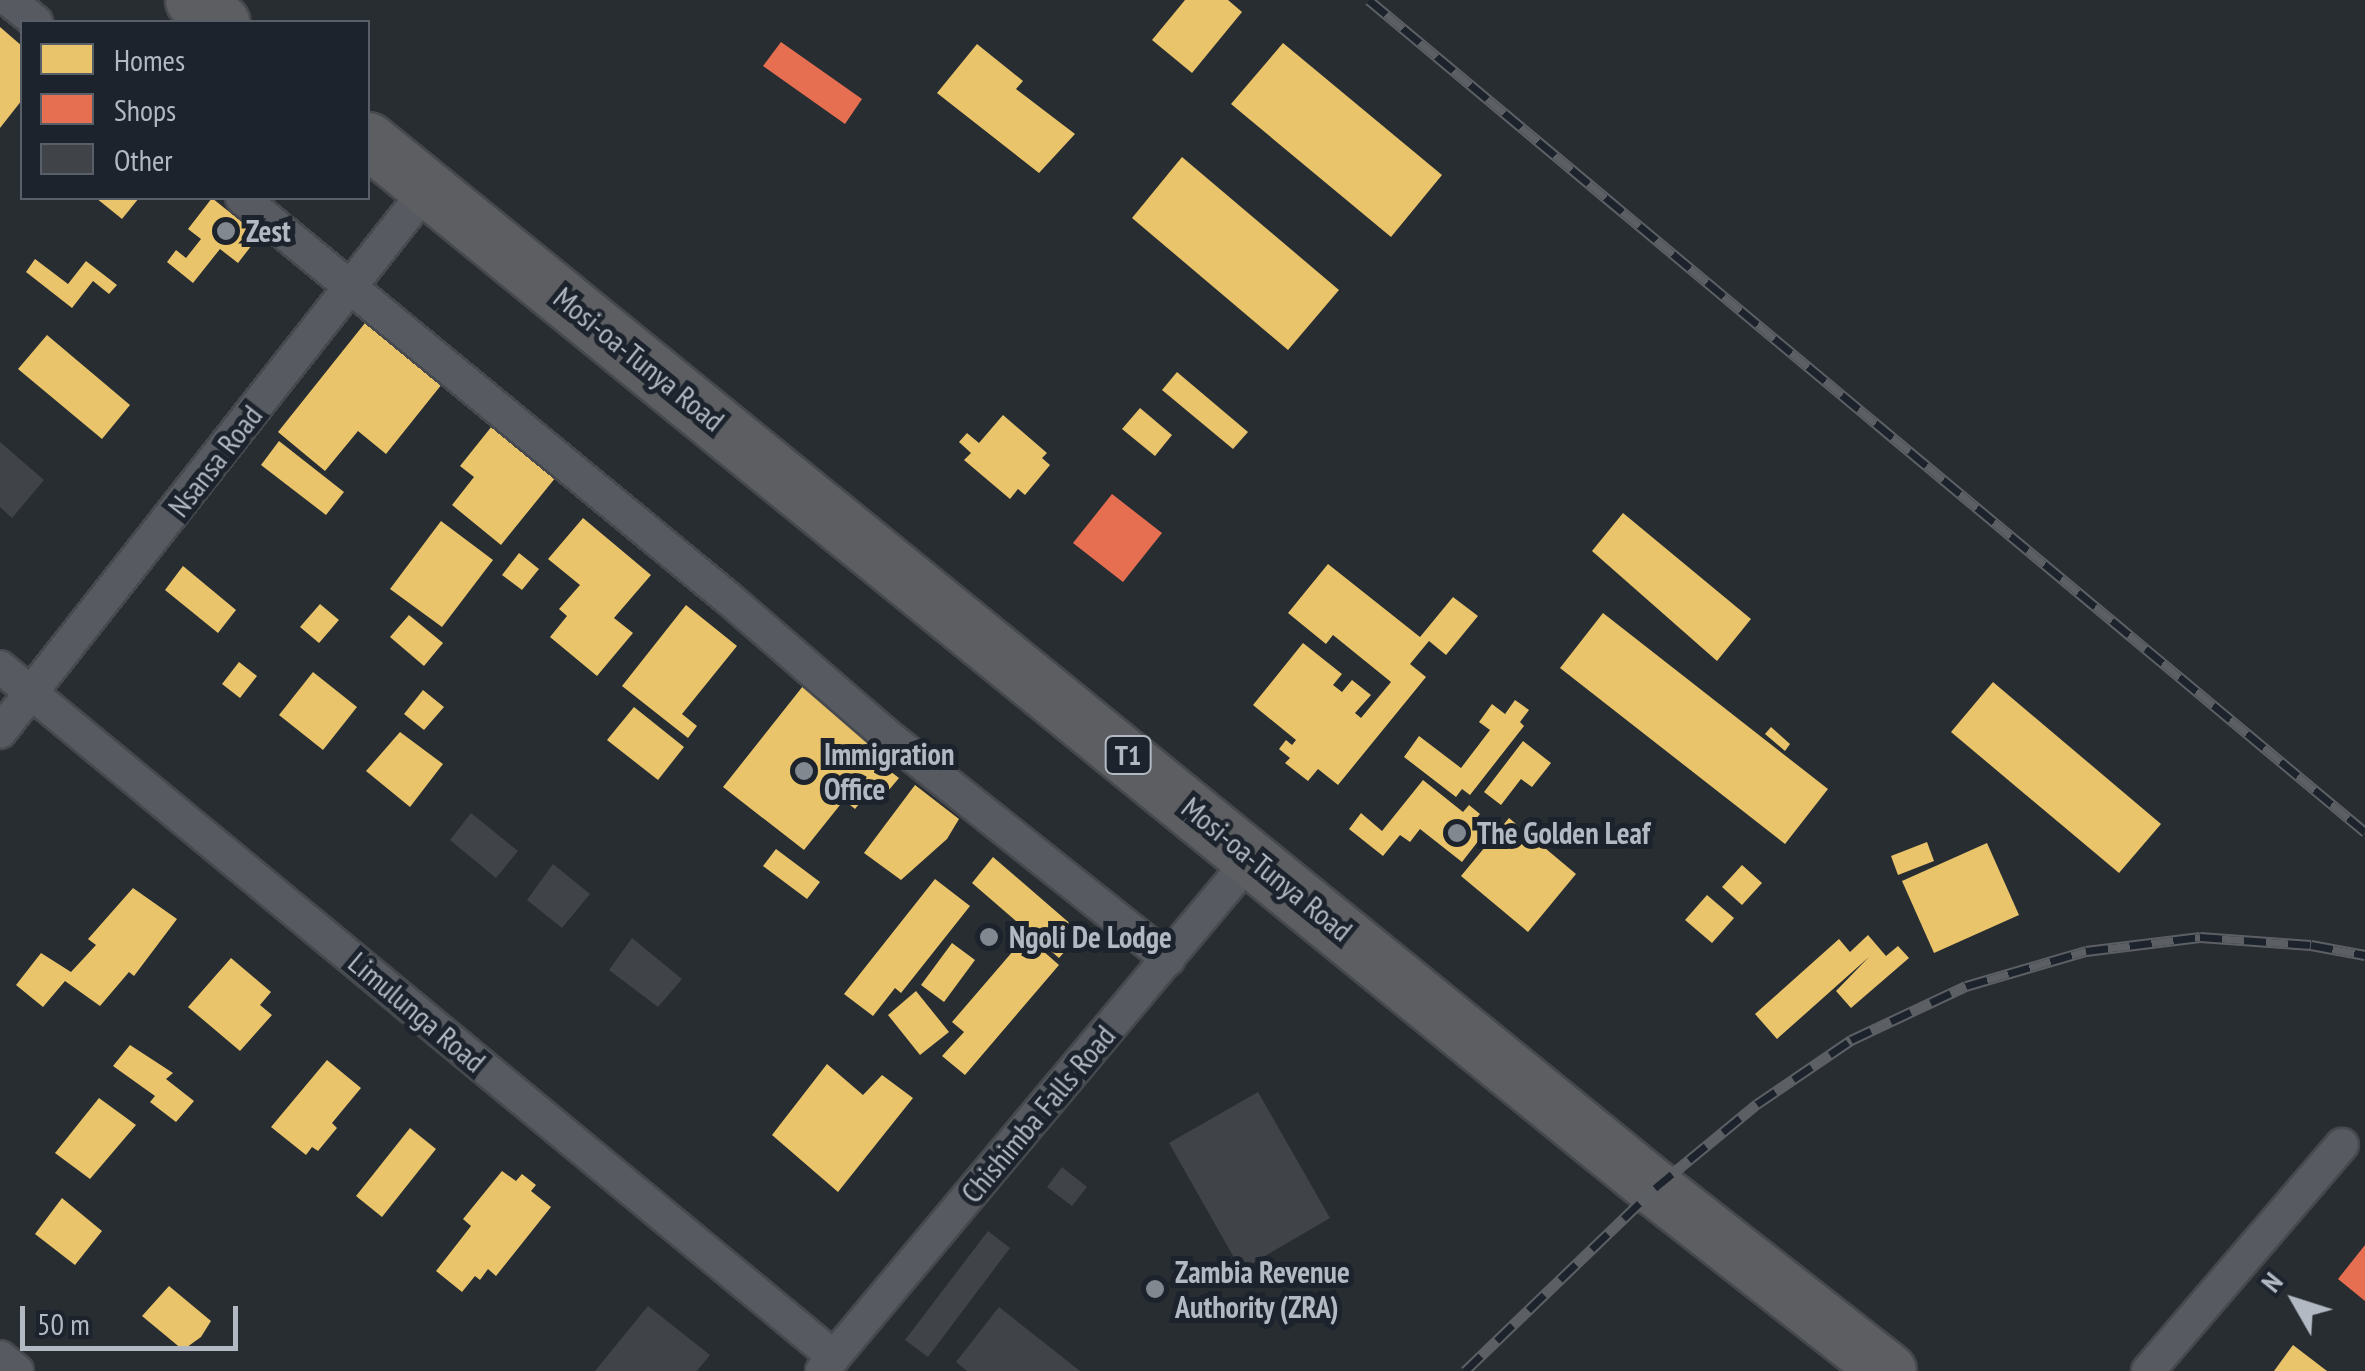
<!DOCTYPE html>
<style>
body{margin:0}
#map{position:relative;width:2365px;height:1371px;overflow:hidden;background:#282d32;font-family:"PT Sans Narrow",sans-serif}
div>[style]{position:absolute}
.homes>*{inset:0;background:#e9c46a}
.shops>*{inset:0;background:#e76f51}
.building>*{inset:0;background:#404449}
.roads{filter:drop-shadow(2px 0 #46494d) drop-shadow(-2px 0 #46494d) drop-shadow(0 2px #46494d) drop-shadow(0 -2px #46494d)}
.street>*{height:32px;margin:-16px;padding:0 16px;transform-origin:16px;border-radius:16px;background:#575b61}
.highway>*{height:55px;margin:-27.5px;padding:0 27.5px;transform-origin:27.5px;border-radius:27.5px;background:#5c5e61}
.rail>*{height:11px;margin-top:-5.5px;transform-origin:0;background:repeating-linear-gradient(90deg,#1c232c 0 22px,#5c5f64 0 44px);box-sizing:border-box;border-block:2px solid #5c5f64}
.dots>*{width:28px;height:28px;translate:-50% -50%;box-sizing:border-box;border:5px solid #1c232c;border-radius:50%}
span{translate:-50% -50%;white-space:nowrap;text-align:center;line-height:1.15;-webkit-text-stroke:10px #1c232c;paint-order:stroke}
.shield-label span{padding:2px 8px;background:#1c232c;border:2px solid;border-radius:8px;-webkit-text-stroke-width:0}
.shield-label{font-size:28px;color:#b2b9c3;font-weight:700}
.poi-label{font-size:30px;color:#b2b9c3;font-weight:700}
.left{translate:0 -50%;text-align:left}
.street-label{font-size:30px;color:#b2b9c3}
.legend{position:absolute;left:20px;top:20px;width:350px;height:180px;box-sizing:border-box;background:#1c232c;border:2px solid #585f68;margin:0;padding:12px 18px;list-style:none;font-size:30px;color:#b2b9c3}
.legend li{display:flex;align-items:center;gap:20px;height:50px}
.legend b{width:50px;border:2px solid #585f68}
.north{position:absolute;left:2245px;top:1251px;width:100px;height:100px;-webkit-text-stroke:8px #1c232c;paint-order:stroke;rotate:309deg;font-size:28px;font-weight:700;line-height:40px;text-align:center;color:#b2b9c3}
.north::after{content:'';display:block;margin:auto;width:35px;height:45px;background:#b2b9c3;clip-path:polygon(50% 0,100% 100%,50% 72%,0 100%)}
.scale{position:absolute;left:20px;top:1306px;width:218px;height:45px;box-sizing:border-box;border:5px solid #b2b9c3;border-top:0;padding-left:12px;font-size:30px;line-height:35px;white-space:nowrap;color:#b2b9c3;-webkit-text-stroke:8px #1c232c;paint-order:stroke}
</style>
<div id="map">
<div class="homes">
<div style="clip-path:polygon(1185px 0,1228px 0,1242px 12px,1192px 73px,1152px 40px)"></div>
<div style="clip-path:polygon(0 27px,22px 46px,22px 100px,0 128px)"></div>
<div style="clip-path:polygon(1283px 43px,1442px 175px,1391px 237px,1231px 104px)"></div>
<div style="clip-path:polygon(977px 44px,1023px 81px,1016px 89px,1075px 134px,1039px 173px,937px 93px)"></div>
<div style="clip-path:polygon(1182px 157px,1339px 290px,1288px 350px,1132px 218px)"></div>
<div style="clip-path:polygon(96px 198px,139px 198px,122px 219px)"></div>
<div style="clip-path:polygon(212px 198px,259px 236px,238px 263px,220px 249px,193px 283px,167px 262px,176px 250px,186px 258px,201px 239px,188px 229px)"></div>
<div style="clip-path:polygon(35px 259px,68px 284px,86px 261px,117px 285px,109px 294px,93px 281px,72px 308px,26px 272px)"></div>
<div style="clip-path:polygon(365px 323px,442px 384px,386px 454px,358px 431px,325px 471px,278px 432px)"></div>
<div style="clip-path:polygon(47px 335px,130px 405px,102px 439px,18px 369px)"></div>
<div style="clip-path:polygon(1177px 372px,1248px 432px,1233px 449px,1162px 390px)"></div>
<div style="clip-path:polygon(1140px 408px,1172px 435px,1155px 456px,1122px 429px)"></div>
<div style="clip-path:polygon(1003px 415px,1047px 453px,1042px 458px,1050px 465px,1025px 495px,1018px 489px,1010px 499px,964px 460px,971px 453px,959px 442px,967px 433px,979px 443px)"></div>
<div style="clip-path:polygon(492px 426px,556px 477px,501px 545px,452px 505px,474px 477px,460px 466px)"></div>
<div style="clip-path:polygon(279px 441px,344px 492px,326px 515px,261px 465px)"></div>
<div style="clip-path:polygon(1623px 513px,1751px 619px,1717px 661px,1592px 551px)"></div>
<div style="clip-path:polygon(583px 518px,651px 575px,614px 618px,633px 633px,597px 676px,550px 637px,567px 616px,559px 609px,580px 585px,548px 559px)"></div>
<div style="clip-path:polygon(441px 521px,493px 560px,442px 627px,390px 589px)"></div>
<div style="clip-path:polygon(519px 553px,539px 569px,522px 590px,502px 575px)"></div>
<div style="clip-path:polygon(1328px 564px,1420px 637px,1453px 597px,1478px 616px,1446px 655px,1429px 641px,1410px 664px,1426px 677px,1338px 785px,1318px 769px,1308px 781px,1285px 763px,1290px 758px,1279px 749px,1286px 740px,1292px 745px,1296px 740px,1253px 705px,1303px 643px,1342px 674px,1333px 685px,1342px 692px,1352px 680px,1371px 695px,1355px 713px,1361px 718px,1391px 682px,1333px 635px,1326px 644px,1288px 613px)"></div>
<div style="clip-path:polygon(183px 566px,236px 610px,218px 633px,165px 590px)"></div>
<div style="clip-path:polygon(320px 604px,339px 620px,319px 643px,300px 627px)"></div>
<div style="clip-path:polygon(686px 605px,737px 646px,682px 714px,697px 726px,688px 738px,622px 686px)"></div>
<div style="clip-path:polygon(1603px 613px,1828px 789px,1785px 844px,1560px 668px)"></div>
<div style="clip-path:polygon(409px 615px,443px 643px,424px 666px,390px 637px)"></div>
<div style="clip-path:polygon(239px 662px,257px 676px,240px 698px,222px 684px)"></div>
<div style="clip-path:polygon(313px 672px,357px 707px,323px 750px,279px 715px)"></div>
<div style="clip-path:polygon(1993px 682px,2161px 824px,2119px 873px,1951px 732px)"></div>
<div style="clip-path:polygon(803px 686px,882px 748px,873px 758px,899px 778px,883px 797px,872px 788px,855px 809px,844px 800px,804px 850px,723px 787px)"></div>
<div style="clip-path:polygon(423px 690px,444px 707px,424px 730px,404px 714px)"></div>
<div style="clip-path:polygon(1515px 700px,1529px 710px,1520px 722px,1524px 726px,1470px 795px,1462px 789px,1456px 797px,1404px 757px,1419px 736px,1461px 768px,1490px 730px,1479px 722px,1492px 704px,1505px 714px)"></div>
<div style="clip-path:polygon(634px 707px,684px 747px,658px 780px,607px 740px)"></div>
<div style="clip-path:polygon(1771px 727px,1790px 744px,1785px 751px,1765px 734px)"></div>
<div style="clip-path:polygon(400px 732px,443px 764px,410px 807px,366px 771px)"></div>
<div style="clip-path:polygon(1523px 741px,1551px 763px,1532px 787px,1521px 779px,1501px 805px,1484px 792px)"></div>
<div style="clip-path:polygon(1423px 780px,1463px 812px,1469px 805px,1480px 814px,1474px 821px,1486px 831px,1462px 862px,1420px 829px,1410px 842px,1400px 835px,1383px 856px,1349px 829px,1361px 813px,1382px 831px)"></div>
<div style="clip-path:polygon(915px 785px,959px 819px,947px 839px,901px 880px,864px 853px)"></div>
<div style="clip-path:polygon(1509px 818px,1576px 874px,1528px 932px,1461px 876px)"></div>
<div style="clip-path:polygon(1927px 842px,1934px 861px,1898px 875px,1891px 856px)"></div>
<div style="clip-path:polygon(1987px 843px,2019px 915px,1934px 953px,1902px 881px)"></div>
<div style="clip-path:polygon(776px 849px,820px 882px,807px 899px,763px 866px)"></div>
<div style="clip-path:polygon(993px 857px,1081px 933px,1059px 958px,972px 883px)"></div>
<div style="clip-path:polygon(1742px 865px,1762px 883px,1742px 905px,1722px 887px)"></div>
<div style="clip-path:polygon(935px 879px,970px 906px,901px 993px,895px 988px,873px 1016px,844px 994px)"></div>
<div style="clip-path:polygon(133px 888px,177px 919px,134px 976px,129px 972px,100px 1006px,65px 981px,43px 1007px,16px 985px,41px 953px,71px 972px,96px 945px,88px 939px)"></div>
<div style="clip-path:polygon(1707px 895px,1734px 918px,1712px 943px,1685px 920px)"></div>
<div style="clip-path:polygon(1868px 935px,1886px 956px,1898px 946px,1909px 958px,1851px 1008px,1836px 991px,1869px 957px,1777px 1039px,1755px 1014px,1839px 939px,1850px 952px)"></div>
<div style="clip-path:polygon(1026px 936px,1059px 965px,965px 1075px,942px 1056px,964px 1032px,952px 1022px)"></div>
<div style="clip-path:polygon(952px 943px,975px 960px,944px 1002px,921px 985px)"></div>
<div style="clip-path:polygon(231px 958px,271px 992px,260px 1005px,272px 1015px,240px 1051px,188px 1007px)"></div>
<div style="clip-path:polygon(916px 991px,949px 1032px,920px 1055px,888px 1015px)"></div>
<div style="clip-path:polygon(130px 1045px,173px 1073px,166px 1079px,194px 1101px,176px 1122px,150px 1102px,155px 1096px,113px 1066px)"></div>
<div style="clip-path:polygon(327px 1060px,361px 1088px,332px 1123px,337px 1128px,318px 1151px,312px 1147px,306px 1155px,271px 1127px)"></div>
<div style="clip-path:polygon(827px 1064px,863px 1095px,882px 1075px,913px 1098px,838px 1192px,772px 1135px)"></div>
<div style="clip-path:polygon(99px 1098px,136px 1125px,90px 1179px,55px 1153px)"></div>
<div style="clip-path:polygon(410px 1128px,436px 1149px,382px 1217px,356px 1196px)"></div>
<div style="clip-path:polygon(502px 1171px,516px 1181px,522px 1174px,536px 1185px,531px 1191px,551px 1207px,496px 1276px,488px 1269px,480px 1280px,475px 1276px,462px 1292px,436px 1271px,471px 1226px,463px 1219px)"></div>
<div style="clip-path:polygon(62px 1198px,102px 1231px,75px 1265px,35px 1234px)"></div>
<div style="clip-path:polygon(169px 1286px,211px 1321px,201px 1337px,183px 1350px,142px 1316px)"></div>
<div style="clip-path:polygon(2293px 1345px,2327px 1371px,2274px 1371px)"></div>
</div>
<div class="shops">
<div style="clip-path:polygon(781px 42px,862px 99px,845px 124px,763px 66px)"></div>
<div style="clip-path:polygon(1112px 494px,1162px 533px,1123px 582px,1073px 543px)"></div>
<div style="clip-path:polygon(2365px 1245px,2365px 1301px,2338px 1279px)"></div>
</div>
<div class="building">
<div style="clip-path:polygon(0 442px,44px 480px,12px 518px,0 507px)"></div>
<div style="clip-path:polygon(471px 813px,518px 851px,496px 878px,450px 840px)"></div>
<div style="clip-path:polygon(553px 864px,590px 894px,562px 928px,527px 900px)"></div>
<div style="clip-path:polygon(632px 938px,682px 979px,658px 1007px,609px 970px)"></div>
<div style="clip-path:polygon(1258px 1092px,1330px 1218px,1241px 1270px,1169px 1143px)"></div>
<div style="clip-path:polygon(1062px 1167px,1087px 1187px,1072px 1206px,1047px 1187px)"></div>
<div style="clip-path:polygon(988px 1231px,1010px 1248px,928px 1357px,905px 1340px)"></div>
<div style="clip-path:polygon(648px 1306px,710px 1355px,697px 1371px,595px 1371px)"></div>
<div style="clip-path:polygon(999px 1307px,1080px 1371px,967px 1371px,956px 1362px)"></div>
</div>
<div class="roads">
<div class="street">
<div style="left:9px;top:0;width:35px;rotate:39deg"></div>
<div style="left:242px;top:198px;width:629px;rotate:39.46deg"></div>
<div style="left:728px;top:598px;width:208px;rotate:40.9deg"></div>
<div style="left:885px;top:734px;width:362px;rotate:38.5deg"></div>
<div style="left:0;top:667px;width:1082px;rotate:39.6deg"></div>
<div style="left:0;top:732px;width:692px;rotate:-51.81deg"></div>
<div style="left:0;top:1357px;width:22px;rotate:39deg"></div>
<div style="left:822px;top:1371px;width:672px;rotate:-50.07deg"></div>
<div style="left:2148px;top:1371px;width:298px;rotate:-49.4deg"></div>
</div>
<div class="highway">
<div style="left:193px;top:0;width:36px;rotate:38deg"></div>
<div style="left:368px;top:140px;width:1660px;rotate:39.16deg"></div>
<div style="left:1655px;top:1188px;width:296px;rotate:38.1deg"></div>
</div>
</div>
<div class="rail">
<div style="left:1369px;top:0;width:1298px;rotate:39.87deg"></div>
<div style="left:1465px;top:1371px;width:264px;rotate:-43.9deg"></div>
<div style="left:1655px;top:1188px;width:132px;rotate:-39.5deg"></div>
<div style="left:1757px;top:1104px;width:114px;rotate:-34.2deg"></div>
<div style="left:1851px;top:1040px;width:127px;rotate:-25.2deg"></div>
<div style="left:1966px;top:986px;width:125px;rotate:-16.3deg"></div>
<div style="left:2086px;top:951px;width:115px;rotate:-7deg"></div>
<div style="left:2200px;top:937px;width:111px;rotate:4.1deg"></div>
<div style="left:2311px;top:945px;width:55px;rotate:10.5deg"></div>
</div>
<div class="dots">
<div style="left:226px;top:231px;background:#828890"></div>
<div style="left:804px;top:771px;background:#828890"></div>
<div style="left:1457px;top:833px;background:#828890"></div>
<div style="left:989px;top:937px;background:#828890"></div>
<div style="left:1155px;top:1289px;background:#828890"></div>
</div>
<div class="shield-label">
<span style="left:1128px;top:755px">T1</span>
</div>
<div class="poi-label">
<span class="left" style="left:246px;top:231px">Zest</span>
<span class="left" style="left:824px;top:771px">Immigration<br>Office</span>
<span class="left" style="left:1477px;top:833px">The Golden Leaf</span>
<span class="left" style="left:1009px;top:937px">Ngoli De Lodge</span>
<span class="left" style="left:1175px;top:1289px">Zambia Revenue<br>Authority (ZRA)</span>
</div>
<div class="street-label">
<span style="left:639px;top:359px;rotate:39deg">Mosi-oa-Tunya Road</span>
<span style="left:215px;top:461px;rotate:-52deg">Nsansa Road</span>
<span style="left:1267px;top:869px;rotate:39deg">Mosi-oa-Tunya Road</span>
<span style="left:417px;top:1012px;rotate:40deg">Limulunga Road</span>
<span style="left:1038px;top:1114px;rotate:-50deg">Chishimba Falls Road</span>
</div>
<ul class="legend">
<li><b style="height:28px;background:#e9c46a"></b>Homes</li>
<li><b style="height:28px;background:#e76f51"></b>Shops</li>
<li><b style="height:28px;background:#404449"></b>Other</li>
</ul>
<div class="north">N</div>
<div class="scale">50 m</div>
</div>
